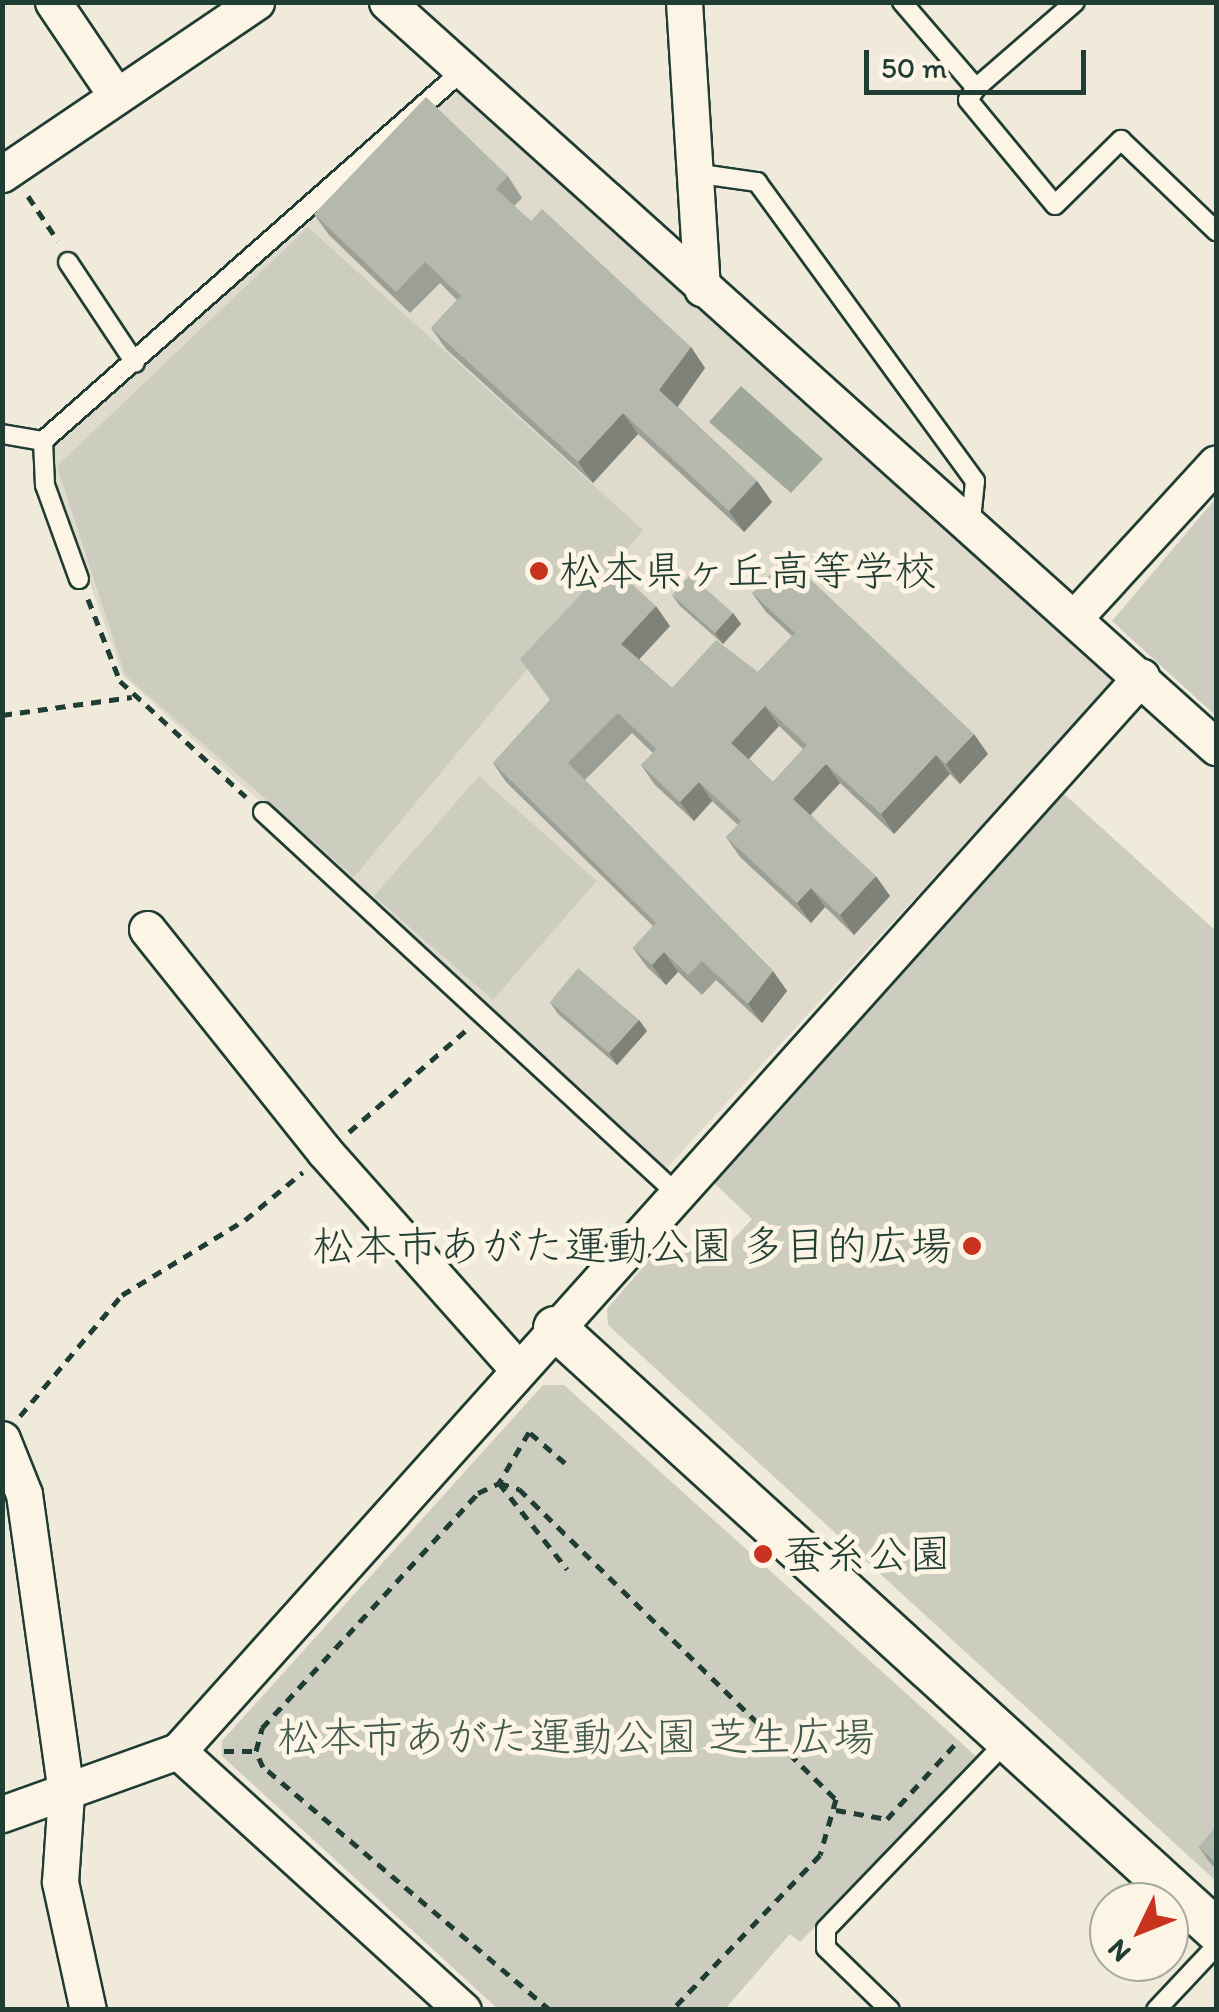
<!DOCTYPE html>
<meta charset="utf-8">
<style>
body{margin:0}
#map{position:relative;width:1219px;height:2012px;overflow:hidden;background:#efeada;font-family:Itim,"Klee One",sans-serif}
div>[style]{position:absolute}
.built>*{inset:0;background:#dedbcc}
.green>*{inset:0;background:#cccdbf}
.water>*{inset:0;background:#9fa89a}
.path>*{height:5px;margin-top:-2.5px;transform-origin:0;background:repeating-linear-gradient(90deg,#1f3d34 0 10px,transparent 0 18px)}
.roads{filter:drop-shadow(2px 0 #1f3d34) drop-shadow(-2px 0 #1f3d34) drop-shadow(0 2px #1f3d34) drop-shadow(0 -2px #1f3d34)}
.service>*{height:18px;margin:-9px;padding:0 9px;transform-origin:9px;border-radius:9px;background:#fcf5e5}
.minor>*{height:35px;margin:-17.5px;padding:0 17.5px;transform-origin:17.5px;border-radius:17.5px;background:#fcf5e5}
.tertiary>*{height:42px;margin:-21px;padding:0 21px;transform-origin:21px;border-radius:21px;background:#fcf5e5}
.wall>*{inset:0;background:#9c9f95}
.shaded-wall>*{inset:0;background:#7f8279}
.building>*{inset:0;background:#b5b9ad}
.dots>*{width:28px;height:28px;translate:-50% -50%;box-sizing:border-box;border:5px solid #fcf5e5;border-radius:50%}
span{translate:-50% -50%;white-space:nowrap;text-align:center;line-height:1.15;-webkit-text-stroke:10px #fcf5e5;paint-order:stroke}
.poi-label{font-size:42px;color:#1f3d34}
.left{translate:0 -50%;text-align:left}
.right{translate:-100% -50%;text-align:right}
.park-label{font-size:42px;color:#425a50}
.frame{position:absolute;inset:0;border:5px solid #1f3d34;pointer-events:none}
.north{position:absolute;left:1089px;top:1882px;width:100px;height:100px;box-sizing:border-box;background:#fcf5e5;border:2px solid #a4ab9e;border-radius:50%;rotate:227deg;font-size:28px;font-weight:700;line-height:40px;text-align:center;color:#1f3d34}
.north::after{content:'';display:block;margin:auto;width:35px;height:45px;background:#c8321e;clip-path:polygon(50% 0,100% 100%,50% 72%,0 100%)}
.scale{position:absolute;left:864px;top:50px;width:222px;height:45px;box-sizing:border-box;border:5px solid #1f3d34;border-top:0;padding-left:12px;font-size:30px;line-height:35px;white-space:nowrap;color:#1f3d34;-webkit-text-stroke:8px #fcf5e5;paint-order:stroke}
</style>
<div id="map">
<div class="built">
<div style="clip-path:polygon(464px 90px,1113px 682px,664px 1171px,123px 676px,48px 466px,51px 447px,438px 99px)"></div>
</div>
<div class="green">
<div style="clip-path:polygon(308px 227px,643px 530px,354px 877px,125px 675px,57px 466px)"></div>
<div style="clip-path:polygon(1216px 498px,1216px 716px,1112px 621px)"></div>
<div style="clip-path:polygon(479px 776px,597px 881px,493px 1000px,374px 896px)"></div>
<div style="clip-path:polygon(1063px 793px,1216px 931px,1216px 1881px,608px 1325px,607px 1309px,675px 1230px,712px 1263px,752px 1219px,714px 1183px)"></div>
<div style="clip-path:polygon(543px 1385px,564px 1385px,980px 1760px,800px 1942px,790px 1934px,725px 2009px,499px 2010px,222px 1756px,222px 1741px)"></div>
</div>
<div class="water">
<div style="clip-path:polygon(741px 386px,823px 459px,791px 493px,709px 422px)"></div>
</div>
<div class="path">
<div style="left:28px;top:196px;width:54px;rotate:56.3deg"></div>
<div style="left:88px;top:599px;width:88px;rotate:68.7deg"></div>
<div style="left:120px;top:681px;width:171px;rotate:42.6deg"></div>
<div style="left:2px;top:715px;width:131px;rotate:-7.9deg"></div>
<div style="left:349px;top:1132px;width:154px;rotate:-41deg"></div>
<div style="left:20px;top:1416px;width:158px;rotate:-49.9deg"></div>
<div style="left:122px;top:1295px;width:144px;rotate:-31.4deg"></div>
<div style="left:245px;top:1220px;width:75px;rotate:-39.6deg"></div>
<div style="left:565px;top:1463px;width:48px;rotate:-139.3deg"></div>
<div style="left:529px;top:1432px;width:59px;rotate:120.5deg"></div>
<div style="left:499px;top:1483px;width:110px;rotate:51.7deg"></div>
<div style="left:224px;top:1751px;width:32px"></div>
<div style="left:836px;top:1810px;width:52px;rotate:10deg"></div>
<div style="left:887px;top:1819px;width:104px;rotate:-47.7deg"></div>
<div style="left:550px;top:2010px;width:376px;rotate:-139.7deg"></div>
<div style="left:263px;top:1767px;width:17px;rotate:-114deg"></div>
<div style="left:256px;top:1751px;width:24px;rotate:-75deg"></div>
<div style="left:262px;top:1728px;width:319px;rotate:-47.4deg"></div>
<div style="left:478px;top:1493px;width:23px;rotate:-25deg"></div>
<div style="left:499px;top:1483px;width:21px;rotate:17deg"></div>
<div style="left:519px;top:1489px;width:443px;rotate:44.4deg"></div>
<div style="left:836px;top:1799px;width:58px;rotate:105.9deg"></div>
<div style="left:820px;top:1855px;width:214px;rotate:133.7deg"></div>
</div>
<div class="roads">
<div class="service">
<div style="left:902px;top:2px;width:113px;rotate:49.3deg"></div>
<div style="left:976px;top:88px;width:14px;rotate:124deg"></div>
<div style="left:968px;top:100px;width:136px;rotate:50.4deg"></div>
<div style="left:1055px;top:205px;width:93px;rotate:-44.6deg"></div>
<div style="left:1121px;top:140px;width:132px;rotate:43.8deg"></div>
<div style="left:976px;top:88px;width:131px;rotate:-41deg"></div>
<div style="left:701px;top:174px;width:57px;rotate:8.1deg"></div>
<div style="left:757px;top:182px;width:370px;rotate:53.9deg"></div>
<div style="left:975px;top:481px;width:48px;rotate:95.9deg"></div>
<div style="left:68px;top:262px;width:121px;rotate:56.4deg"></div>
<div style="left:2px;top:434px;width:42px;rotate:9.7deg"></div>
<div style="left:79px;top:579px;width:100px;rotate:-109.9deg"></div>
<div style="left:45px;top:485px;width:44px;rotate:-92.6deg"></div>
<div style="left:43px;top:441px;width:559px;rotate:-41.45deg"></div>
<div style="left:263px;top:812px;width:560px;rotate:42.69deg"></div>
<div style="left:890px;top:2010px;width:89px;rotate:-135.9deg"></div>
<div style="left:826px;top:1948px;width:19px;rotate:-90deg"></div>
<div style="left:826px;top:1929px;width:265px;rotate:-46.1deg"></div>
<div style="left:1156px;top:2010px;width:88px;rotate:-46.8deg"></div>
</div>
<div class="minor">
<div style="left:53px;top:2px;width:111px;rotate:56deg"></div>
<div style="left:387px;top:2px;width:1115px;rotate:41.95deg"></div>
<div style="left:684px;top:2px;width:287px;rotate:86.4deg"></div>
<div style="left:2px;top:174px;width:307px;rotate:-34.1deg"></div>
<div style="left:1076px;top:616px;width:207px;rotate:-47.5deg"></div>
<div style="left:147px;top:929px;width:285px;rotate:51.4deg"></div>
<div style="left:325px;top:1152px;width:289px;rotate:48.4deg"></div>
<div style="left:2px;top:1439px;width:59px;rotate:68.2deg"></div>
<div style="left:24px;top:1494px;width:303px;rotate:82deg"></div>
<div style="left:66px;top:1794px;width:88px;rotate:93.9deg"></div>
<div style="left:60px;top:1882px;width:131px;rotate:77.7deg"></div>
<div style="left:178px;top:1751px;width:385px;rotate:42.3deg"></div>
<div style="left:2px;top:1814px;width:187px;rotate:-19.7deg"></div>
<div style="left:178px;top:1751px;width:1443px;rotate:-48.12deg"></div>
</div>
<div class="tertiary">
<div style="left:555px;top:1328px;width:894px;rotate:42.33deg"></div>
</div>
</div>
<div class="wall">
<div style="clip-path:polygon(508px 176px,522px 198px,514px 206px,531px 221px,691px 347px,705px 368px,678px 407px,757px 481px,772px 502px,744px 532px,638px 434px,593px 483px,446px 349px,431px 328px,457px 300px,440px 283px,410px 313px,329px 235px,314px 214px)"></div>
<div style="clip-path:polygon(evenodd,611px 580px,670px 626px,639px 659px,672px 688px,758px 672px,792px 636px,766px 612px,752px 593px,988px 754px,960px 784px,950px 774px,894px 834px,840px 783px,811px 815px,890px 896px,854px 935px,825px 907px,811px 923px,740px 857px,726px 837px,738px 825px,712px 801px,694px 821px,655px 785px,641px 765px,653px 753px,632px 733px,585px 780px,773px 971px,787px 991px,762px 1023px,716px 980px,702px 995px,678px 972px,666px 985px,647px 967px,633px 948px,653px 926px,506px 782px,493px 763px,550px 700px,611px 580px,779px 726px,803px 749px,773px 782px,749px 759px,779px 726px)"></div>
<div style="clip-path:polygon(672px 595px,733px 613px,741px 624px,723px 644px,680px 606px)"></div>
<div style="clip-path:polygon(550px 1002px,639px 1020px,647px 1031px,617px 1065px,558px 1014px)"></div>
<div style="clip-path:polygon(1216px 1827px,1216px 1869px,1210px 1863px,1199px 1847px)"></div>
</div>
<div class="shaded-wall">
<div style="clip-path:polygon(691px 347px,705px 368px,674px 411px,659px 390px)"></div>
<div style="clip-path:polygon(623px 413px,638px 434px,593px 483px,578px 462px)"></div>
<div style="clip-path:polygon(757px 481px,772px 502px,744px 532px,729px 511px)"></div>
<div style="clip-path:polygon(656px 606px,670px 626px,635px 664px,621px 644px)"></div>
<div style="clip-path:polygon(733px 613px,741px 624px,723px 644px,715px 633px)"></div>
<div style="clip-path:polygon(765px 706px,779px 726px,745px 763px,731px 743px)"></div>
<div style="clip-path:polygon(974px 734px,988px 754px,960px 784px,946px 764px)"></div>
<div style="clip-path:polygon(936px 755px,950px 774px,894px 834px,881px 814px)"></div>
<div style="clip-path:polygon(826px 764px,840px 783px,807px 818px,793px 799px)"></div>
<div style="clip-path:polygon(699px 782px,712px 801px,694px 821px,680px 802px)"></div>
<div style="clip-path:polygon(876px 876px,890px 896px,854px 935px,840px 915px)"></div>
<div style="clip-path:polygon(811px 888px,825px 907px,811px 923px,797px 903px)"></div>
<div style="clip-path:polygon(664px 952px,678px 972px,666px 985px,652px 965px)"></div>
<div style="clip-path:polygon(773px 971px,787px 991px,762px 1023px,748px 1004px)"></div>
<div style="clip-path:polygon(639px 1020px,647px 1031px,617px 1065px,609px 1053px)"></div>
</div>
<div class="building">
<div style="clip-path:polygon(426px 97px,508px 176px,496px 189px,531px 221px,542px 209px,691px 347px,659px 390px,757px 481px,729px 511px,623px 413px,578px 462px,431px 328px,461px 296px,425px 262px,396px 292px,314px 214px)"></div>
<div style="clip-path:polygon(evenodd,787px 557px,974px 734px,946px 764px,936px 755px,881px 814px,826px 764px,793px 799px,876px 876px,840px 915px,811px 888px,797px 903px,726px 837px,741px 821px,699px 782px,680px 802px,641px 765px,656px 749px,618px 713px,568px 763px,773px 971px,748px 1004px,702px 961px,688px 975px,664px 952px,652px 965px,633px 948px,656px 923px,493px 763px,550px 700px,520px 659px,602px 572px,611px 580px,619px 572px,656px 606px,621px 644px,672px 688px,716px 640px,758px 672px,795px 633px,752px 593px,787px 557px,765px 706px,807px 745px,773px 782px,731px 743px,765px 706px)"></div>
<div style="clip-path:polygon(690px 575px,733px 613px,715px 633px,672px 595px)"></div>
<div style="clip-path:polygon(578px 968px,639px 1020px,609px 1053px,550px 1002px)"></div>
<div style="clip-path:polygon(1216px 1827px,1216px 1863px,1199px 1847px)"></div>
</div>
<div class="dots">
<div style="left:539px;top:571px;background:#c8321e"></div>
<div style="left:972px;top:1246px;background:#c8321e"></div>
<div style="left:763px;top:1554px;background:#c8321e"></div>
</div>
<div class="poi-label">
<span class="left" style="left:559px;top:571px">松本県ヶ丘高等学校</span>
<span class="right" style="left:952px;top:1246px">松本市あがた運動公園 多目的広場</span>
<span class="left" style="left:783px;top:1554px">蚕糸公園</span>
</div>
<div class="park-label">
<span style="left:576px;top:1737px">松本市あがた運動公園 芝生広場</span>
</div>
<div class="frame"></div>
<div class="north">N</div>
<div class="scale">50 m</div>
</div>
